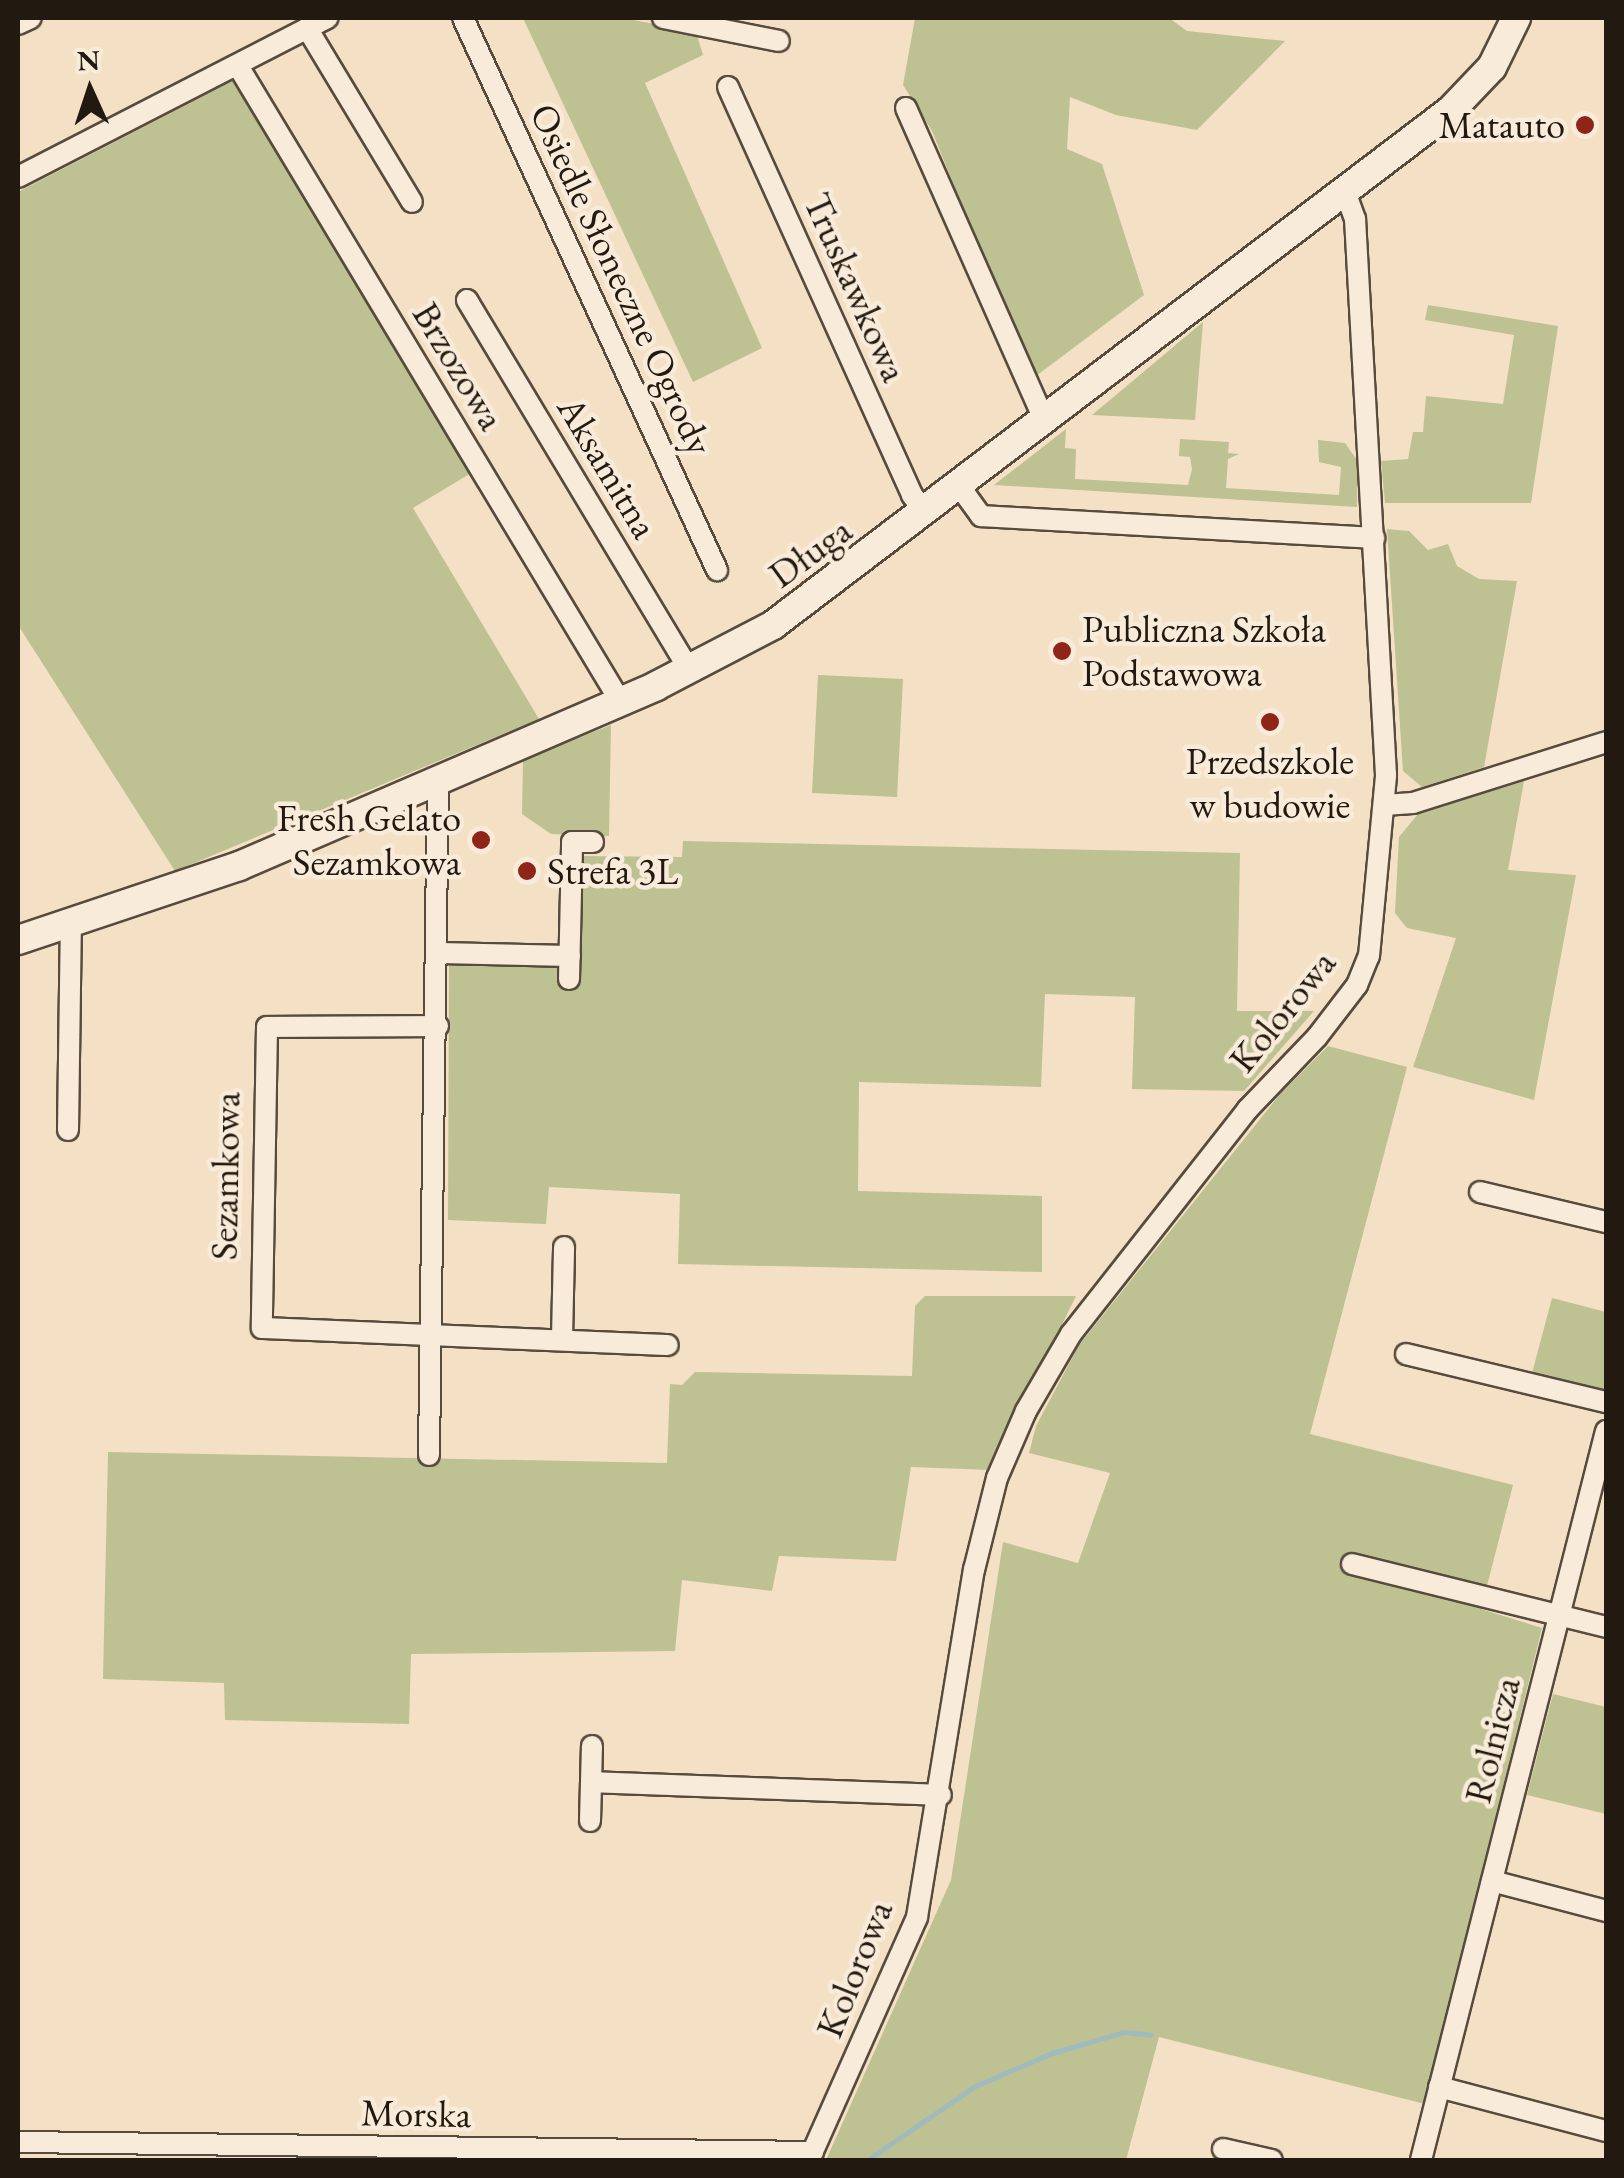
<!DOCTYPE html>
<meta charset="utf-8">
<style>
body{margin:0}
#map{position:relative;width:1624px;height:2178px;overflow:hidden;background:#f4e0c5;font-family:"EB Garamond",serif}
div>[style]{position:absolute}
.green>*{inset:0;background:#bec192}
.stream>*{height:5px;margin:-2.5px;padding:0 2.5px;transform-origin:2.5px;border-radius:2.5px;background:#9fbbbe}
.roads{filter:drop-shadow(2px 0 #564b3d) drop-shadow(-2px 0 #564b3d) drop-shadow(0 2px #564b3d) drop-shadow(0 -2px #564b3d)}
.street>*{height:20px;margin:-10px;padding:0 10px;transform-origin:10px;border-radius:10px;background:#f8ebd9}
.secondary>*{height:28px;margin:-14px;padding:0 14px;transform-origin:14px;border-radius:14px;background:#f8ebd9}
.dots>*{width:28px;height:28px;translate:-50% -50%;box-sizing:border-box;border:5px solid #f8ebd9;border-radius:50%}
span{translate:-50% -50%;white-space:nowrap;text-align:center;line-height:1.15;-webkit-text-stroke:9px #f8ebd9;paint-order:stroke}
.poi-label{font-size:38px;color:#221910}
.right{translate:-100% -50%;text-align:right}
.left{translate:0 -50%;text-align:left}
.street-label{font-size:38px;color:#221910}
.frame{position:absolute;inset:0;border:20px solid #221910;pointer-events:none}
.north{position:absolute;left:40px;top:40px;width:100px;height:100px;-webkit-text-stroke:8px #f8ebd9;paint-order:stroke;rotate:357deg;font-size:28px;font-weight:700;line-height:40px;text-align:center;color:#221910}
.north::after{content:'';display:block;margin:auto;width:35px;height:45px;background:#221910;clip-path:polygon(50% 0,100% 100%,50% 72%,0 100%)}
</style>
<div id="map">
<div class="green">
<div style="clip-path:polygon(523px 18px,623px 18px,696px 32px,703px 55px,645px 83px,762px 348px,693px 382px)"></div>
<div style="clip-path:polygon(915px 18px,1169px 18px,1187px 31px,1285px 41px,1197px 130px,1116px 115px,1070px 97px,1067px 149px,1102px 164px,1144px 295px,1032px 379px,932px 131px,903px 85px)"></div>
<div style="clip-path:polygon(252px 71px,486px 464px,413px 508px,539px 719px,175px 871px,18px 625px,18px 192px)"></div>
<div style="clip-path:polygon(1428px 305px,1558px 326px,1531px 503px,1385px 503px,1381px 461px,1408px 459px,1413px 432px,1423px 432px,1426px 396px,1503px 404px,1514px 335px,1425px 320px)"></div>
<div style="clip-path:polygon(1203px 322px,1195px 420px,1092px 415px)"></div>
<div style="clip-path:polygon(1066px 429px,1065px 448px,1076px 449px,1075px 479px,1188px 485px,1192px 469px,1190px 457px,1179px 456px,1180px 439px,1229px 442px,1228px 453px,1239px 454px,1228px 459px,1226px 488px,1339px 495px,1341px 467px,1319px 462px,1318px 440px,1345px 443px,1357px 460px,1357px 507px,994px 485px)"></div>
<div style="clip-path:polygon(1387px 529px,1409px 531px,1428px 550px,1448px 544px,1457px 566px,1479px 579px,1517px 581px,1484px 767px,1422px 787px,1403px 771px)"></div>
<div style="clip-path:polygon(818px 675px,903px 679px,897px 797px,812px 793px)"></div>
<div style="clip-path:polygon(611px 725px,609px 836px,551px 834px,522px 814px,523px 760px)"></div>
<div style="clip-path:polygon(1524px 781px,1508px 870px,1576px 875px,1534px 1100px,1413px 1067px,1456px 938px,1407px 928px,1395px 913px,1399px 837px,1418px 814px)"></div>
<div style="clip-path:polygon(683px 841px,1240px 853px,1237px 1011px,1314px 1011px,1244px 1091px,1132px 1089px,1135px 997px,1045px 994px,1041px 1087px,859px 1082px,858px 1191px,1042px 1196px,1042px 1272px,678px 1264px,680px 1194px,549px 1187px,546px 1224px,448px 1220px,449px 965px,577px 967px,579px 856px,682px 857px)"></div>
<div style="clip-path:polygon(1328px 1046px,1407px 1067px,1310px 1434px,1513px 1485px,1481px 1609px,1542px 1628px,1425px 2104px,1159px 2037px,1126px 2160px,826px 2160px,951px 1880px,1003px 1542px,1078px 1563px,1110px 1473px,1029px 1453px,1036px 1426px,1079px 1345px,1281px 1093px)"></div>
<div style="clip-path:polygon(925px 1296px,1076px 1296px,991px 1470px,911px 1467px,896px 1561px,779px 1556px,772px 1591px,682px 1580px,675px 1651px,411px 1654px,409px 1724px,225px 1720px,224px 1683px,103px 1679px,108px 1452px,667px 1463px,670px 1384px,682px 1385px,695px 1372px,912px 1376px,915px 1306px)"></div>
<div style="clip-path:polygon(1552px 1298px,1606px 1312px,1604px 1394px,1531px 1377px)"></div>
<div style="clip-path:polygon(1553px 1694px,1606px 1707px,1606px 1814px,1527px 1795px)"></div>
</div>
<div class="stream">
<div style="left:867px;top:2160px;width:131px;rotate:-34.4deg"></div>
<div style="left:975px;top:2086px;width:84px;rotate:-23.2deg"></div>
<div style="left:1052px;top:2053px;width:75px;rotate:-16.3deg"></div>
<div style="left:1124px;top:2032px;width:27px;rotate:6deg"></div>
</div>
<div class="roads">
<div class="street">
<div style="left:463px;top:18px;width:608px;rotate:65.29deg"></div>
<div style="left:663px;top:18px;width:118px;rotate:11.2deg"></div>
<div style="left:18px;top:24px;width:14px;rotate:-25deg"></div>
<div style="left:307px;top:28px;width:203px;rotate:58.9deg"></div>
<div style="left:238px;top:66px;width:741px;rotate:58.97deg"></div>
<div style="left:728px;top:87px;width:448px;rotate:65.7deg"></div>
<div style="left:912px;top:495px;width:23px;rotate:52deg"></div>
<div style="left:906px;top:108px;width:342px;rotate:66.1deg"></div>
<div style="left:18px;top:177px;width:348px;rotate:-27.2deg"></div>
<div style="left:467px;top:300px;width:431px;rotate:59deg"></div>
<div style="left:960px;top:487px;width:36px;rotate:54deg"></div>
<div style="left:981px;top:516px;width:394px;rotate:3.2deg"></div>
<div style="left:1384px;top:805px;width:29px;rotate:-4deg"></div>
<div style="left:1413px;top:803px;width:202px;rotate:-17.5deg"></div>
<div style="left:440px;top:953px;width:130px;rotate:1.3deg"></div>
<div style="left:569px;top:979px;width:137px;rotate:-88.7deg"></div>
<div style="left:572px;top:842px;width:21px"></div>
<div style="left:438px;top:1026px;width:171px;rotate:179.7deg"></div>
<div style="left:267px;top:1027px;width:301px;rotate:91deg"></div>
<div style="left:262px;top:1328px;width:406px;rotate:2.4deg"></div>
<div style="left:68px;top:1130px;width:206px;rotate:-89.2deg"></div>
<div style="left:1480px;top:1192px;width:130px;rotate:13.4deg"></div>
<div style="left:562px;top:1338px;width:91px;rotate:-88.7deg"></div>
<div style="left:1406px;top:1354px;width:206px;rotate:13.5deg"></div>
<div style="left:429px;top:1455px;width:675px;rotate:-89.24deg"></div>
<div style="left:1352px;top:1564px;width:262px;rotate:13.9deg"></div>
<div style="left:591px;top:1782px;width:350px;rotate:2.1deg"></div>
<div style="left:590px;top:1821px;width:75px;rotate:-88.5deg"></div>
<div style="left:1492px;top:1881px;width:118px;rotate:14.7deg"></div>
<div style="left:1439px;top:2087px;width:173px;rotate:14.8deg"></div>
<div style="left:18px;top:2142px;width:795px;rotate:0.72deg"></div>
<div style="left:1223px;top:2149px;width:50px;rotate:12.7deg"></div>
<div style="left:809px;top:2160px;width:266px;rotate:-66deg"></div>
<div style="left:917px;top:1917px;width:352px;rotate:-80.7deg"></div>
<div style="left:974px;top:1570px;width:95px;rotate:-76deg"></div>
<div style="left:997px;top:1478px;width:73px;rotate:-66.6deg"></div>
<div style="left:1026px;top:1411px;width:89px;rotate:-59.7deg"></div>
<div style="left:1071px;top:1334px;width:285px;rotate:-51.8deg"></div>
<div style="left:1247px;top:1110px;width:101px;rotate:-46.2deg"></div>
<div style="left:1317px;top:1037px;width:66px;rotate:-52.4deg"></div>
<div style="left:1357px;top:985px;width:31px;rotate:-68deg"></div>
<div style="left:1369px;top:956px;width:182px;rotate:-84.6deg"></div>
<div style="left:1386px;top:775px;width:557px;rotate:-93.19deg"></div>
<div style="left:1355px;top:219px;width:32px;rotate:-110deg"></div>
<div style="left:1421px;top:2160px;width:752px;rotate:-75.76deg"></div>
</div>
<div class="secondary">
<div style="left:18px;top:940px;width:233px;rotate:-18.5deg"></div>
<div style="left:239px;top:866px;width:454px;rotate:-23.3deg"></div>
<div style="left:656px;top:686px;width:132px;rotate:-27.5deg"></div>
<div style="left:773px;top:625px;width:851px;rotate:-37.22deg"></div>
<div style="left:1451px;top:110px;width:59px;rotate:-46.4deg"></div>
<div style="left:1492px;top:67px;width:55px;rotate:-63.9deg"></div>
</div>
</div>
<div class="dots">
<div style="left:1585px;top:125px;background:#8f2418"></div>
<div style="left:1062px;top:651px;background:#8f2418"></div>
<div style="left:1270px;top:722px;background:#8f2418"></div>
<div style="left:481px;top:840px;background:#8f2418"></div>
<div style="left:527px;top:871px;background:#8f2418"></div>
</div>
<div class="poi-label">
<span class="right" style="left:1565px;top:125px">Matauto</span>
<span class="left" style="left:1082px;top:651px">Publiczna Szkoła<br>Podstawowa</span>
<span style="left:1270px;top:783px">Przedszkole<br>w budowie</span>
<span class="right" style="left:461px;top:840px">Fresh Gelato<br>Sezamkowa</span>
<span class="left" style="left:547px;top:871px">Strefa 3L</span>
</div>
<div class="street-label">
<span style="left:622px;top:279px;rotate:65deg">Osiedle Słoneczne Ogrody</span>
<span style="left:856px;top:287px;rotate:66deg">Truskawkowa</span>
<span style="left:459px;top:366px;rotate:59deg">Brzozowa</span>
<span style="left:608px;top:467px;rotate:59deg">Aksamitna</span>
<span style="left:810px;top:552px;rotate:-36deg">Długa</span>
<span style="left:1282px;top:1011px;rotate:-51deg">Kolorowa</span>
<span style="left:225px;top:1176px;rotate:-89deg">Sezamkowa</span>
<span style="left:1492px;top:1740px;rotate:-76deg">Rolnicza</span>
<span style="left:854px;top:1969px;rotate:-68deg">Kolorowa</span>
<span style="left:416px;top:2113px;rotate:1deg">Morska</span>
</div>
<div class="frame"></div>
<div class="north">N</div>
</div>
